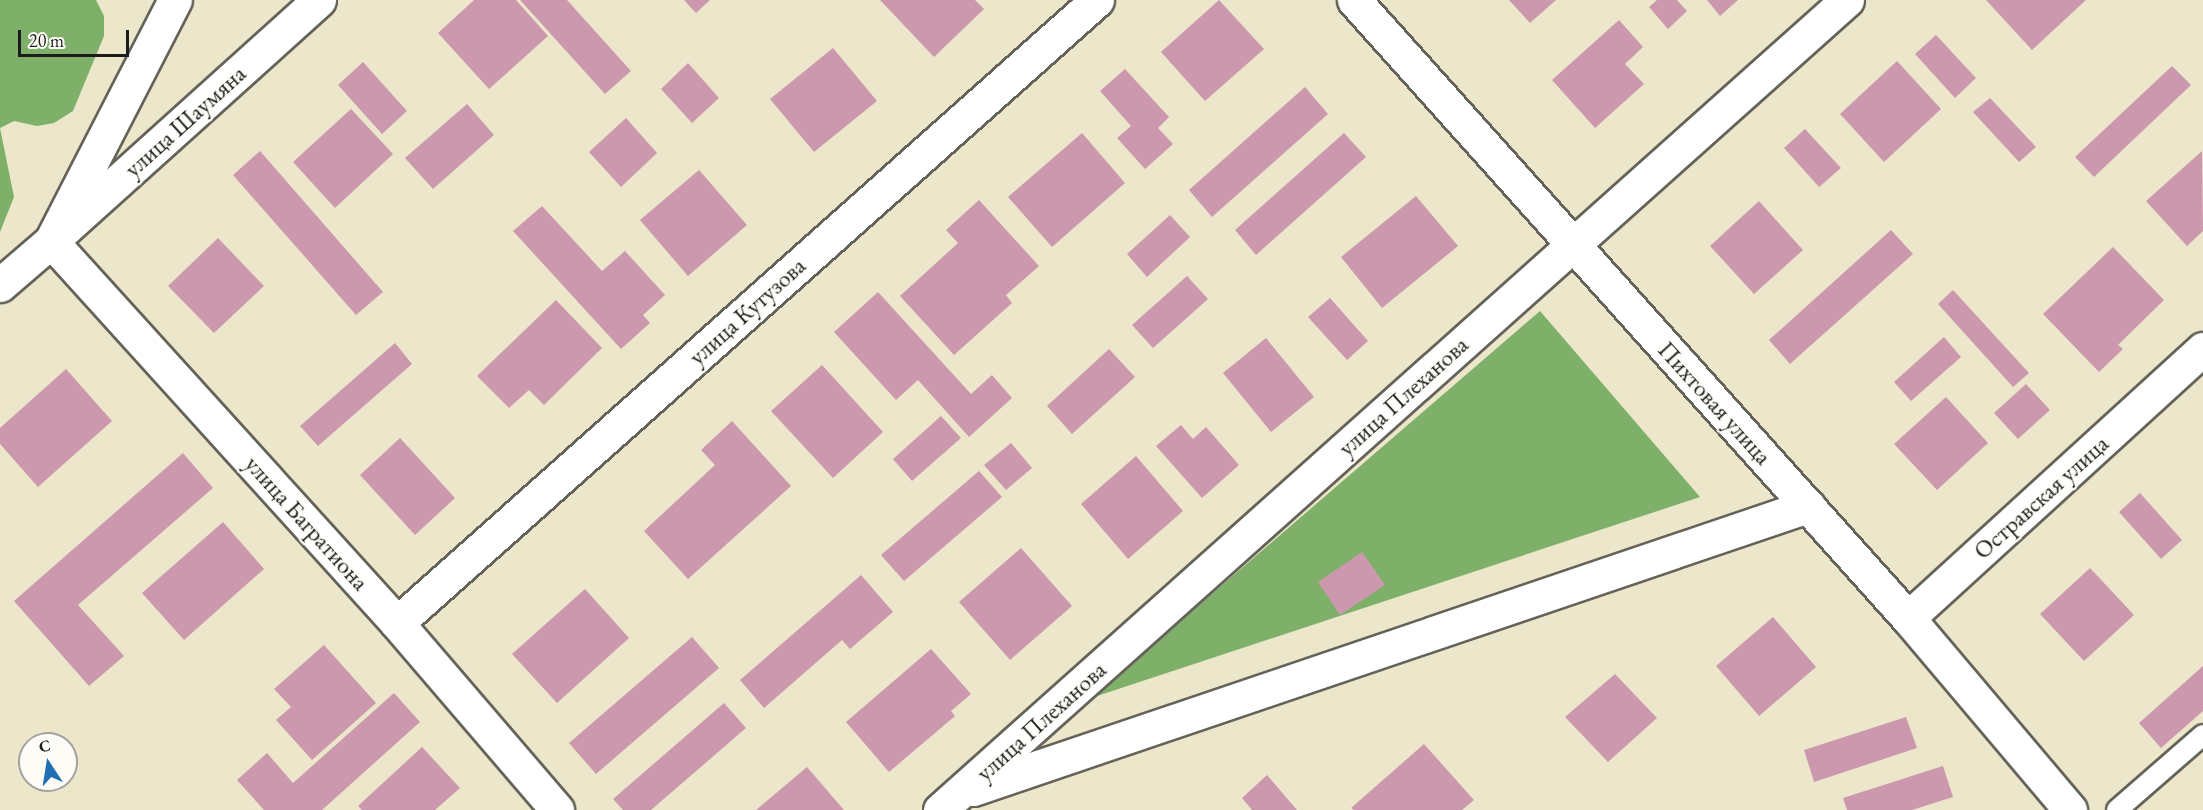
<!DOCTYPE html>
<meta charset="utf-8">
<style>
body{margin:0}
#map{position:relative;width:2203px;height:810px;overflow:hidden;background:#ece7ca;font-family:"EB Garamond",serif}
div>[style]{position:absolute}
.forest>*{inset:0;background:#7fb06a}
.building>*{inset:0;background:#cc98ad}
.roads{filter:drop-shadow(2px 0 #656359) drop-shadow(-2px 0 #656359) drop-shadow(0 2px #656359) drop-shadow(0 -2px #656359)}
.lane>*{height:20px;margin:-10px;padding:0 10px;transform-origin:10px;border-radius:10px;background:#fff}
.street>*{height:33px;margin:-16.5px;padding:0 16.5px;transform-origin:16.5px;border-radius:16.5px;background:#fff}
span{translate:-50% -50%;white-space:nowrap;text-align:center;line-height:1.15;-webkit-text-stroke:4.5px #fdfcf7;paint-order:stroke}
.street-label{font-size:24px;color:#1c1c1c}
.north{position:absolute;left:18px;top:732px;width:60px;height:60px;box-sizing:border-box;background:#fdfcf7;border:2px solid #a3a29f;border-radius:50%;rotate:348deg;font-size:16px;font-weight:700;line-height:24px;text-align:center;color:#1c1c1c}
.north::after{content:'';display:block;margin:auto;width:21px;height:27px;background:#1f6fb2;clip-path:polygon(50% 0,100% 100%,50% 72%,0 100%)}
.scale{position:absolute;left:18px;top:30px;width:111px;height:27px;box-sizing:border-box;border:3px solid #1c1c1c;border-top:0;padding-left:8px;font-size:18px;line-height:21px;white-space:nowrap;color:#1c1c1c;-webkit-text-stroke:4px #fdfcf7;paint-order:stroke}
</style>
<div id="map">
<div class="forest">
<div style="clip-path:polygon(0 0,96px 0,104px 16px,104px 36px,73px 111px,54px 123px,37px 126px,14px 121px,0 128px,14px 197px,0 232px)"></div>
<div style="clip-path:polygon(1540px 311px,1700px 497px,1091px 698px)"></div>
</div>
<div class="building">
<div style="clip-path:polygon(474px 0,516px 0,548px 36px,489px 89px,438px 33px)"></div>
<div style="clip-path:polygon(520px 0,567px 0,631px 71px,605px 94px)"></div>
<div style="clip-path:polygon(684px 0,710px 0,696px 13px)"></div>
<div style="clip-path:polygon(880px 0,975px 0,984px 9px,934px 57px)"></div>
<div style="clip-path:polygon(1219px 0,1264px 49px,1205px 101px,1161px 52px)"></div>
<div style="clip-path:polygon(1509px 0,1556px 0,1530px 23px)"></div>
<div style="clip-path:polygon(1657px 0,1677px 0,1687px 11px,1668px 29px,1649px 7px)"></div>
<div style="clip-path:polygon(1707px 0,1738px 0,1720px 16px)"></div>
<div style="clip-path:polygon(1986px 0,2086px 0,2032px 50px)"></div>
<div style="clip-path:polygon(1619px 20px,1643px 47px,1625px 64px,1644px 84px,1595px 128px,1552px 80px)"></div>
<div style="clip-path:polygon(1936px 35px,1976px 78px,1955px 98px,1915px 54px)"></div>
<div style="clip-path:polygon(833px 48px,877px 101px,814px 152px,770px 99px)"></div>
<div style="clip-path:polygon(1897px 61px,1941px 109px,1884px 162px,1840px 114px)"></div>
<div style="clip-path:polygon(363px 62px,407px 111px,382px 134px,338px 85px)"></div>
<div style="clip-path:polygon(688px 63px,719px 98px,692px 123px,661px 89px)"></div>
<div style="clip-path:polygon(2172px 66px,2191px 85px,2094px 177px,2075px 157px)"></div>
<div style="clip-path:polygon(1125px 69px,1169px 117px,1158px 128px,1173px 144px,1145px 169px,1117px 138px,1131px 126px,1100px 91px)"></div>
<div style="clip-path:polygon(1305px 87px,1328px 114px,1212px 217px,1189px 190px)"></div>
<div style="clip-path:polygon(1990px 98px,2036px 147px,2019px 162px,1973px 112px)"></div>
<div style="clip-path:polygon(467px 104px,494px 135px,433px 189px,405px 158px)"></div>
<div style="clip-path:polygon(351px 109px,393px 154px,335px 208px,293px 162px)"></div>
<div style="clip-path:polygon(626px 118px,657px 153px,621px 187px,589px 152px)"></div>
<div style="clip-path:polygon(1805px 129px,1841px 168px,1819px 187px,1784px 148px)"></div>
<div style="clip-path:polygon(1082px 133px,1125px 183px,1052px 247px,1008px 197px)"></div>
<div style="clip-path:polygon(1344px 133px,1366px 157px,1256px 255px,1235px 230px)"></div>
<div style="clip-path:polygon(260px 151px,383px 292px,356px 315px,233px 175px)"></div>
<div style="clip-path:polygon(2202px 151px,2203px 231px,2187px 246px,2146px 201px)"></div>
<div style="clip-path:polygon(699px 170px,747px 225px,688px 276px,640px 220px)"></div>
<div style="clip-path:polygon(1416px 196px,1458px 246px,1382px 308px,1341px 257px)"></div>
<div style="clip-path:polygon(979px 200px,1039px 266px,1006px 295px,1012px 303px,954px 355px,900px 296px,958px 243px,946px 230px)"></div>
<div style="clip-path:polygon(1759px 201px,1803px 250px,1754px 294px,1710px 246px)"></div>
<div style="clip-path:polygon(542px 206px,602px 271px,625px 251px,665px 295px,643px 315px,650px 323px,621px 349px,513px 231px)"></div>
<div style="clip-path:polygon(1170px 215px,1190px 237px,1147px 277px,1127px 254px)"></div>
<div style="clip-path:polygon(1891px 230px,1913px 254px,1790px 364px,1769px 340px)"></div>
<div style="clip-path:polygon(218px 238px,264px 286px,214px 333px,168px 286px)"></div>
<div style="clip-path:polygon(2113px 247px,2164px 300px,2118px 345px,2123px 349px,2099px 372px,2043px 314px)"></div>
<div style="clip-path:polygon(1187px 276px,1208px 299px,1153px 348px,1132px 325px)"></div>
<div style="clip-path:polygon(1953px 290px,2029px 373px,2013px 387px,1938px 304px)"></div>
<div style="clip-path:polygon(878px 292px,971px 394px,992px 375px,1012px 398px,969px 437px,918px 380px,896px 400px,834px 332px)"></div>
<div style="clip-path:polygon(1330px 298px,1368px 341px,1347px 360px,1308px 317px)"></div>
<div style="clip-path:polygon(556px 300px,602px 348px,544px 405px,529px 390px,509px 408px,477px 376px)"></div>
<div style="clip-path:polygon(1944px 337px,1961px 357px,1911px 401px,1894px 382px)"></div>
<div style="clip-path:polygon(1266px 338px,1314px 397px,1271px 432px,1223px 373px)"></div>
<div style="clip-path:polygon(395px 343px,412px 364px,318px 446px,300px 426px)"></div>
<div style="clip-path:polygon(1109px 349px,1135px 377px,1072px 434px,1047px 406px)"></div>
<div style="clip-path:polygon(822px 365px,883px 432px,833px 478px,771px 411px)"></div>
<div style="clip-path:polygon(66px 369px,112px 421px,38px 487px,0 444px,0 428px)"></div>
<div style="clip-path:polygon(2026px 384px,2050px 410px,2018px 439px,1994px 413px)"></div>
<div style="clip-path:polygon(1946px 397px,1988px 443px,1937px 490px,1894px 444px)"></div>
<div style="clip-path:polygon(941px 416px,961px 438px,912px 481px,893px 459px)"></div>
<div style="clip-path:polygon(732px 421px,791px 486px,688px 579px,644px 531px,715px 465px,701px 450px)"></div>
<div style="clip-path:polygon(1181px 425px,1193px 439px,1206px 427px,1239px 465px,1202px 498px,1156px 446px)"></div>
<div style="clip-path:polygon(400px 438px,455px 498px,415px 535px,360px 475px)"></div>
<div style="clip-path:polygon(1011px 443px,1032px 468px,1006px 490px,984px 465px)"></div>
<div style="clip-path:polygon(183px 453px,213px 488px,78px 605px,124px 656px,89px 686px,14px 601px)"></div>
<div style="clip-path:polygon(1136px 456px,1183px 511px,1128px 559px,1081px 504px)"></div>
<div style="clip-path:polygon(979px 471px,1002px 497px,904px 581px,881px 555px)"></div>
<div style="clip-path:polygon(2140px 493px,2182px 540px,2161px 559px,2119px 512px)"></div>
<div style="clip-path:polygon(223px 522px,264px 569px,184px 640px,142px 593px)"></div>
<div style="clip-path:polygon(1021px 548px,1072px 606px,1010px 660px,959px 602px)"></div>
<div style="clip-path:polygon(1362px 552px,1385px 585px,1340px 615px,1318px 582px)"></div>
<div style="clip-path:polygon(2090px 568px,2134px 615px,2084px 661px,2040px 614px)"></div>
<div style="clip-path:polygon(861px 575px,893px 612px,850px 649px,842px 640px,764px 708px,740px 680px)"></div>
<div style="clip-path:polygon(585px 589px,629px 638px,557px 703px,512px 654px)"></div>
<div style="clip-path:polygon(1773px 617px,1816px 667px,1759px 716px,1716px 666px)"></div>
<div style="clip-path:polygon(692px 637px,719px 668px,596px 774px,569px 743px)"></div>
<div style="clip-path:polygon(324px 645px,376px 703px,312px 760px,276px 720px,291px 707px,274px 689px)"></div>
<div style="clip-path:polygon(931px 649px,971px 694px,951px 711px,955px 716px,889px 772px,846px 722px)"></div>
<div style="clip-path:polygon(2203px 666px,2203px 711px,2161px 748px,2139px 723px)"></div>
<div style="clip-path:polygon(1615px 674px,1657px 718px,1608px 762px,1565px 717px)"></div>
<div style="clip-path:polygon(394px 693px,420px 722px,322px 810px,264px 810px,237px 780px,267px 753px,293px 783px)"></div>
<div style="clip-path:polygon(724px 703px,746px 728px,651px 810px,623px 810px,613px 799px)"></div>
<div style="clip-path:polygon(1906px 717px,1917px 748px,1814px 782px,1804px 750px)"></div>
<div style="clip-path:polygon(1424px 744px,1474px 800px,1462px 810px,1354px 810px,1351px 808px)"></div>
<div style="clip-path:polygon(422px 747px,460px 788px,435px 810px,362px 810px,358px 806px)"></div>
<div style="clip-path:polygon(1943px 766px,1953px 797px,1912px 810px,1847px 810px,1843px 798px)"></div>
<div style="clip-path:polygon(807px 767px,844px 810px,756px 810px)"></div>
<div style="clip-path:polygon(1267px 775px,1297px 810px,1252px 810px,1242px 798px)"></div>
</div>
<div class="roads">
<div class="lane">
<div style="left:2117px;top:810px;width:114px;rotate:-41.1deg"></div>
</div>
<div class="street">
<div style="left:319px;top:0;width:360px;rotate:138deg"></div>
<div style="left:51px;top:241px;width:515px;rotate:47.83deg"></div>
<div style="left:397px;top:623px;width:246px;rotate:49.4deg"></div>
<div style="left:1354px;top:0;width:830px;rotate:48.13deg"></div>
<div style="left:1908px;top:618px;width:251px;rotate:49.8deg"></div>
<div style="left:0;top:285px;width:67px;rotate:-40.8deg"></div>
<div style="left:51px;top:241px;width:271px;rotate:-62.8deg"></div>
<div style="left:1908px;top:618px;width:399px;rotate:-42.4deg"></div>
<div style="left:397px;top:623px;width:937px;rotate:-41.67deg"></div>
<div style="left:973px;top:789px;width:882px;rotate:-18.72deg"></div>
<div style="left:940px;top:810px;width:1216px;rotate:-41.77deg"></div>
</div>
</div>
<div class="street-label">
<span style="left:185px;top:121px;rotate:-42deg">улица Шаумяна</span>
<span style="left:747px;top:311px;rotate:-42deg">улица Кутузова</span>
<span style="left:1403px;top:396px;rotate:-42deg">улица Плеханова</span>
<span style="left:1715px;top:403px;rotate:48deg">Пихтовая улица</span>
<span style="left:2041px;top:497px;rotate:-42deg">Остравская улица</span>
<span style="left:307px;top:523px;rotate:48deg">улица Багратиона</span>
<span style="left:1041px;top:721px;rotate:-42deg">улица Плеханова</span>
</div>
<div class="north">С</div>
<div class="scale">20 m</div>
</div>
